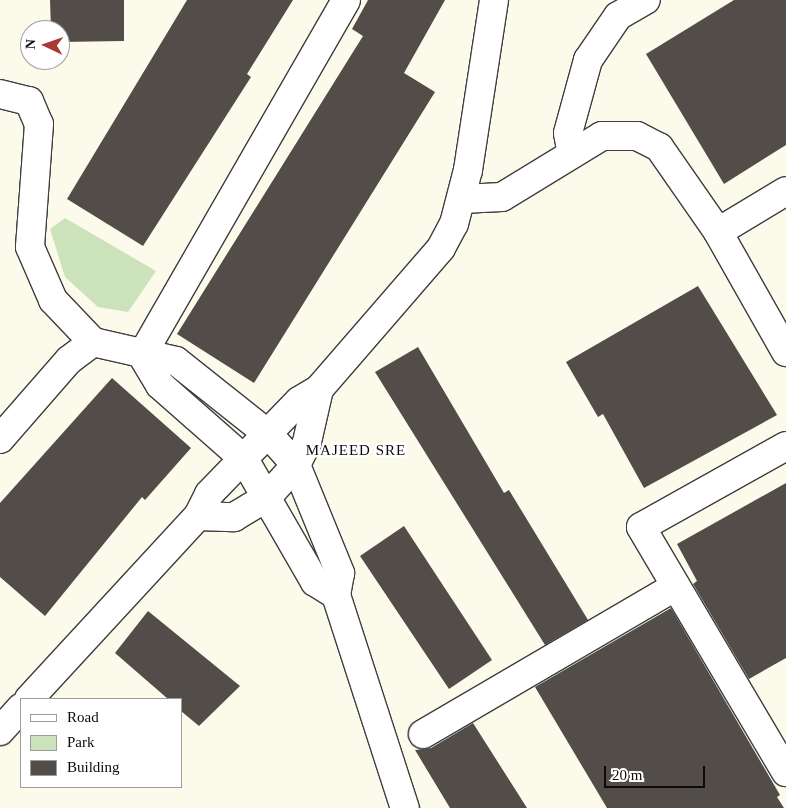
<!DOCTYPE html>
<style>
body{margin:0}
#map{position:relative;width:786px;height:808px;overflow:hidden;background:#fcfaeb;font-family:Georgia,serif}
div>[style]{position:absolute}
.green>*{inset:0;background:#cce2ba}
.building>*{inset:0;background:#524d49}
.roads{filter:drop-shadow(1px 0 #3e3e3e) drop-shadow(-1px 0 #3e3e3e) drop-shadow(0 1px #3e3e3e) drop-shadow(0 -1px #3e3e3e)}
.minor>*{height:28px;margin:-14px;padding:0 14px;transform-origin:14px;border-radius:14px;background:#fff}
span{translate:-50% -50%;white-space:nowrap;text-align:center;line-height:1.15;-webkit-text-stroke:5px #fff;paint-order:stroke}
.neighbourhood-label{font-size:15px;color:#0b0b0b;letter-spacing:1px}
.legend{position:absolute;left:20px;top:698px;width:162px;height:90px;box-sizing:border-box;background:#fff;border:1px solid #9d9d9d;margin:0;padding:6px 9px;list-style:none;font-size:15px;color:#0b0b0b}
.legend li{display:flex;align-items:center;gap:10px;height:25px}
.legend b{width:25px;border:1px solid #9d9d9d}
.north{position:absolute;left:20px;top:20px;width:50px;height:50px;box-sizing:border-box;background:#fff;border:1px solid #9d9d9d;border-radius:50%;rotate:273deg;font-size:14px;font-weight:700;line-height:20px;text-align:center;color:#0b0b0b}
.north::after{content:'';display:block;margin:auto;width:18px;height:22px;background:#a83836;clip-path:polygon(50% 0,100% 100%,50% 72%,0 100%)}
.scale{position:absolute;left:604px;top:766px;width:101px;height:22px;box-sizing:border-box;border:2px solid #0b0b0b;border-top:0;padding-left:6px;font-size:15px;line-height:18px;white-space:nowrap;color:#0b0b0b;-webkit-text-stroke:4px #fff;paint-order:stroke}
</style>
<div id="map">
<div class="green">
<div style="clip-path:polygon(65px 218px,156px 271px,128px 312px,98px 307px,65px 277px,50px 229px)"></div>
</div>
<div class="building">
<div style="clip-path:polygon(50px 0,124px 0,124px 41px,60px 42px,60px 30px,51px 30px)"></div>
<div style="clip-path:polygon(187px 0,293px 0,247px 74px,251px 77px,143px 246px,67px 199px)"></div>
<div style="clip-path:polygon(368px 0,445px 0,404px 73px,435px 92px,254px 383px,177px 334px,363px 36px,352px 29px)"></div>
<div style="clip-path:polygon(734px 0,786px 0,786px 145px,724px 184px,646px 54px)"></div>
<div style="clip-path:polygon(698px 286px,777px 415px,644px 488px,603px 414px,598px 417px,566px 362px)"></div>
<div style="clip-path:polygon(418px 347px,504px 493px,509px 490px,588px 620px,545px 645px,375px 372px)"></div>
<div style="clip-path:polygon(112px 378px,191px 448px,145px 500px,142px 497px,45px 616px,0 577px,0 503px)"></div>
<div style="clip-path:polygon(786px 483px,786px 658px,749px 679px,693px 584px,697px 581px,677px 544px)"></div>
<div style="clip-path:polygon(404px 526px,492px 660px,449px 689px,360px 556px)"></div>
<div style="clip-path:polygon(671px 608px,780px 795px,777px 797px,784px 808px,607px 808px,535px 687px)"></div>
<div style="clip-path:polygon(148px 611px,240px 686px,199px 726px,181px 711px,181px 699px,168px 699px,115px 653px)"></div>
<div style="clip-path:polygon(473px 723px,527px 808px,450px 808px,415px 750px,431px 748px)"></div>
</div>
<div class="roads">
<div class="minor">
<div style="left:0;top:94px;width:30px;rotate:14deg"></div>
<div style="left:29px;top:101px;width:25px;rotate:67deg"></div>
<div style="left:39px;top:124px;width:123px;rotate:94.2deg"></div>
<div style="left:30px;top:247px;width:58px;rotate:66.5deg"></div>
<div style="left:53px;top:300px;width:58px;rotate:46.4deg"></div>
<div style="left:93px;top:342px;width:85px;rotate:12.9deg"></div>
<div style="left:176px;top:361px;width:119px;rotate:38.5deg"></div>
<div style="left:269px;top:435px;width:40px;rotate:48deg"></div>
<div style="left:296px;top:465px;width:117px;rotate:67.8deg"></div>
<div style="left:340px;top:573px;width:22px;rotate:100deg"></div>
<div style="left:336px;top:595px;width:224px;rotate:72.1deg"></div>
<div style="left:572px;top:154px;width:21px;rotate:-101deg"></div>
<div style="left:568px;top:133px;width:76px;rotate:-74.7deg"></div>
<div style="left:588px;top:60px;width:53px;rotate:-55.7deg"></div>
<div style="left:618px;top:16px;width:32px;rotate:-30deg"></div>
<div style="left:462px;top:199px;width:40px;rotate:-2.9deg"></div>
<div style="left:502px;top:197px;width:117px;rotate:-31.4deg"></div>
<div style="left:602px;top:136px;width:35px"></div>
<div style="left:637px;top:136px;width:25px;rotate:27deg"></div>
<div style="left:659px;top:147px;width:103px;rotate:55.2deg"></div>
<div style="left:718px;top:232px;width:138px;rotate:60.5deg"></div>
<div style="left:718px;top:232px;width:79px;rotate:-31.1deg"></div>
<div style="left:142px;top:355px;width:409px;rotate:-60.1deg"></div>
<div style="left:142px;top:355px;width:35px;rotate:59deg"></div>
<div style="left:160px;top:385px;width:112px;rotate:41.4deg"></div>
<div style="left:244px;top:459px;width:142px;rotate:60deg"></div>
<div style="left:315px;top:582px;width:25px;rotate:32deg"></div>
<div style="left:0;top:439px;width:105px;rotate:-48.9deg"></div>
<div style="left:69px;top:360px;width:30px;rotate:-37deg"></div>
<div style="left:786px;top:446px;width:166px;rotate:150.8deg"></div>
<div style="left:641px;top:527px;width:285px;rotate:59.4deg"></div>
<div style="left:198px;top:516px;width:36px;rotate:2deg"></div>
<div style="left:234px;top:517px;width:39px;rotate:-31deg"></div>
<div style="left:267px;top:497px;width:43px;rotate:-47.8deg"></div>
<div style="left:296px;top:465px;width:25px;rotate:-64deg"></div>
<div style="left:307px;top:442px;width:54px;rotate:-77.2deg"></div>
<div style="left:29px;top:699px;width:249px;rotate:-47.3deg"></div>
<div style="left:198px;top:516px;width:25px;rotate:-63deg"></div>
<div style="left:209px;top:494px;width:129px;rotate:-45.9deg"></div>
<div style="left:299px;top:401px;width:23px;rotate:-31deg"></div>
<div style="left:319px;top:389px;width:186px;rotate:-49.1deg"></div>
<div style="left:441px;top:248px;width:27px;rotate:-62deg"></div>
<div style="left:454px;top:224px;width:56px;rotate:-75.5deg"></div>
<div style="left:468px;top:170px;width:172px;rotate:-81.3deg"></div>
<div style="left:0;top:731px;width:31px;rotate:-48deg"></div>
<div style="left:423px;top:734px;width:292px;rotate:-30.3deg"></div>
</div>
</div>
<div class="neighbourhood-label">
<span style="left:356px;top:451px">MAJEED SRE</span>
</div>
<ul class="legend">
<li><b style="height:6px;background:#fff"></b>Road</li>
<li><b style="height:14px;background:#cce2ba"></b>Park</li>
<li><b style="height:14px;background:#524d49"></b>Building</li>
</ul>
<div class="north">N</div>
<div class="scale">20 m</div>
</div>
